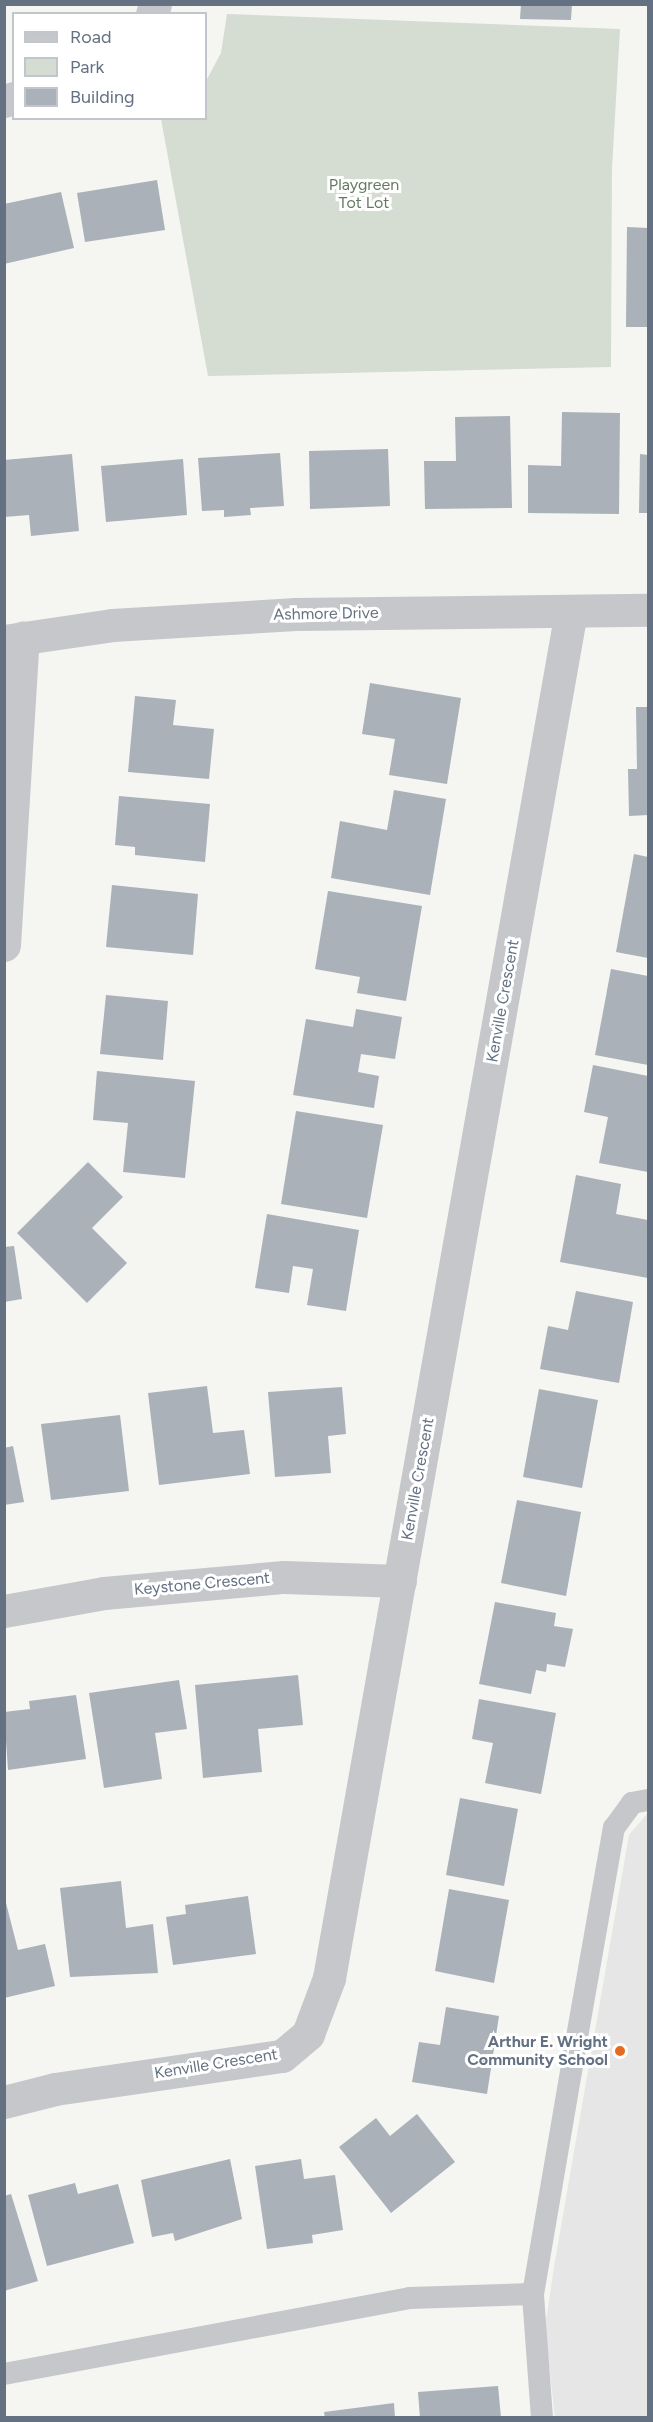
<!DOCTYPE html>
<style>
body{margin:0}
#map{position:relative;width:653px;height:2422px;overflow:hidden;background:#f5f5f1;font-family:Figtree,sans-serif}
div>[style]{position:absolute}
.built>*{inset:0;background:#e5e6e5}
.green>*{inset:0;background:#d5dcd2}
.building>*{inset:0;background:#aab1b8}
.service>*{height:22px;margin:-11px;padding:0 11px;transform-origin:11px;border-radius:11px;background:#c5c7cb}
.minor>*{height:33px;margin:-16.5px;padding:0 16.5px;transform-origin:16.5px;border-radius:16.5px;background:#c5c7cb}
.dots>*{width:16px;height:16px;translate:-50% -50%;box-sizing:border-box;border:3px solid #fff;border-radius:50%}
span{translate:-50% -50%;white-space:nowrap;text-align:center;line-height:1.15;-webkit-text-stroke:6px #fff;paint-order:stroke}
.park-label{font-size:16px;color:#647a62}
.street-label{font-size:16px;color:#637183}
.poi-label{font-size:16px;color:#637183;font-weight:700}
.right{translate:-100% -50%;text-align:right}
.frame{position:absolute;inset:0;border:6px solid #637183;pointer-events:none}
.legend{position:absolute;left:12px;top:12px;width:195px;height:108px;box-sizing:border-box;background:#fff;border:2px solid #c1c6cd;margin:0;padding:8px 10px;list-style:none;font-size:18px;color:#637183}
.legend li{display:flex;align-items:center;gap:12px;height:30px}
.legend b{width:30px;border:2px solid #c1c6cd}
</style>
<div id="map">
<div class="built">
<div style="clip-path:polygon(648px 1813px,648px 2417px,555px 2418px,545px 2328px,554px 2267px,629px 1835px)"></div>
</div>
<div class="green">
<div style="clip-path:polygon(227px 14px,620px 29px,612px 168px,611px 367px,208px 376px,161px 119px,206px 118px,206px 81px,221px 53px)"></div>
</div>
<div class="building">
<div style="clip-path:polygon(521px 4px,572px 4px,571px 20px,520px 19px)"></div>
<div style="clip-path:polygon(157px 180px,165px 230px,85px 242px,77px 193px)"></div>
<div style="clip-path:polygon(61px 192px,74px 248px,4px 264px,4px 204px)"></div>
<div style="clip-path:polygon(627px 227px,648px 228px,648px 327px,626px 327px)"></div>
<div style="clip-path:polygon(562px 412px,620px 413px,619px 514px,528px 513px,528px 465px,561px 466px)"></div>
<div style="clip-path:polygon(510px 416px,512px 508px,425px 509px,424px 461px,456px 461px,455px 417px)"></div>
<div style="clip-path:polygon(388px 449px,390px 506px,310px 509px,309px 451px)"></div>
<div style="clip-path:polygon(280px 453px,284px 506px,250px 508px,251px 515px,224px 517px,224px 510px,202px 511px,198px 458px)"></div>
<div style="clip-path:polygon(72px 454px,79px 531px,31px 536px,29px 515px,4px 517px,4px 460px)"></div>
<div style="clip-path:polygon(640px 454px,648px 455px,648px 513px,639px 513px)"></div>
<div style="clip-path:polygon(183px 459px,187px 515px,106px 522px,101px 466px)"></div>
<div style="clip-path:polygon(370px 683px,461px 698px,447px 784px,389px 775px,395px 739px,362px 734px)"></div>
<div style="clip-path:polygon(135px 696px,176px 700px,173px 725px,214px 729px,209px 779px,128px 772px)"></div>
<div style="clip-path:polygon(636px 707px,648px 707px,648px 815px,629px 816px,628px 769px,637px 769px)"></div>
<div style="clip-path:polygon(394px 790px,446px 799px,430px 895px,331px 878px,340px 821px,387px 830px)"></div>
<div style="clip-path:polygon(119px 796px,210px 804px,205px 862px,135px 855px,135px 847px,115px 845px)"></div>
<div style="clip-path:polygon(634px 854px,648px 857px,648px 958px,616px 952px)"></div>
<div style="clip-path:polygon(112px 885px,198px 894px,193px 955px,106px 947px)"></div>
<div style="clip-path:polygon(328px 891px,422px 906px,406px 1001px,357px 993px,360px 977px,315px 969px)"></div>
<div style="clip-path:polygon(611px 969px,648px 976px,648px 1065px,595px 1055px)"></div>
<div style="clip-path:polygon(106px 995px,168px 1001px,163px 1060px,100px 1054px)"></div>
<div style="clip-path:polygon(356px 1009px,402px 1017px,395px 1059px,361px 1054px,358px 1072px,379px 1076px,374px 1108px,293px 1095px,306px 1019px,353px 1027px)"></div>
<div style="clip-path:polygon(593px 1065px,648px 1076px,648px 1172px,599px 1163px,608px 1117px,584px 1112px)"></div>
<div style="clip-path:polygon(97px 1071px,195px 1081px,185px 1178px,123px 1172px,128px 1123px,93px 1120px)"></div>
<div style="clip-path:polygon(296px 1111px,383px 1125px,367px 1218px,281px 1204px)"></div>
<div style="clip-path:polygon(88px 1162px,123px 1197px,92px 1228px,127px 1263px,87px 1303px,17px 1233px)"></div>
<div style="clip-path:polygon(576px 1175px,621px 1184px,616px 1214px,648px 1220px,648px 1278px,560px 1262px)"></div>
<div style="clip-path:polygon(267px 1214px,359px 1230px,346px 1311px,307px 1305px,313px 1269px,293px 1266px,289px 1293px,255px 1288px)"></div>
<div style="clip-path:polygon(14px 1246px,22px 1299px,4px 1302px,4px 1247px)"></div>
<div style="clip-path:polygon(576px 1291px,633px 1302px,619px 1383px,540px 1369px,548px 1326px,568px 1330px)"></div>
<div style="clip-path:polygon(207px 1386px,213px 1433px,244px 1430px,250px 1474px,159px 1485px,148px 1393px)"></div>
<div style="clip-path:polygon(342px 1387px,346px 1434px,328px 1436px,331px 1473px,275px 1477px,268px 1392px)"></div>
<div style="clip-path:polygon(539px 1389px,598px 1400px,582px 1488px,523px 1477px)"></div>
<div style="clip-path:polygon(120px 1415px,129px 1491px,51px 1500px,41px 1424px)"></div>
<div style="clip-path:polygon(13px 1446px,24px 1502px,4px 1505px,4px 1448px)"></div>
<div style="clip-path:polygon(517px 1500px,581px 1512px,566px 1596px,501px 1583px)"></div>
<div style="clip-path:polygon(495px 1602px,556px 1613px,554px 1626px,573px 1629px,565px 1667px,547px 1664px,546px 1672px,536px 1670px,531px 1694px,479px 1684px)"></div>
<div style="clip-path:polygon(298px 1675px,303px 1725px,258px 1729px,262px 1772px,203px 1778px,195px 1685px)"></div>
<div style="clip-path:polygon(179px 1680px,187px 1729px,155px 1733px,162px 1779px,104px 1788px,89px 1693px)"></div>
<div style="clip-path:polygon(76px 1695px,86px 1759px,8px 1770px,4px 1712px,30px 1709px,29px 1701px)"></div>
<div style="clip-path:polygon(479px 1699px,556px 1713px,541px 1794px,485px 1783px,493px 1743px,472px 1739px)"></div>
<div style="clip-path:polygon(460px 1798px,518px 1809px,504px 1886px,446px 1875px)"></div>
<div style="clip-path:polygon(121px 1881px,126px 1928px,153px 1924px,158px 1973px,70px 1977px,60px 1888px)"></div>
<div style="clip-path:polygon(449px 1889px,509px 1900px,494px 1983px,435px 1971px)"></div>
<div style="clip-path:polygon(4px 1895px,18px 1950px,45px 1944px,55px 1986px,4px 1998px)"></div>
<div style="clip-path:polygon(248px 1896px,256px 1954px,173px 1965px,166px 1917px,186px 1914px,185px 1905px)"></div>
<div style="clip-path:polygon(446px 2007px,499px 2016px,487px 2094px,412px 2082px,419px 2042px,440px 2045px)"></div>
<div style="clip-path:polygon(417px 2114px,455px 2162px,391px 2213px,339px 2147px,376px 2118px,390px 2136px)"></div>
<div style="clip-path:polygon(230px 2159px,242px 2219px,175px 2241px,173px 2233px,152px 2237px,141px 2180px)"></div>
<div style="clip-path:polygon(301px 2159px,304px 2179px,335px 2175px,343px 2230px,312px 2235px,313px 2243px,267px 2249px,255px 2166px)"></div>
<div style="clip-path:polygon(75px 2183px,78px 2194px,118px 2184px,134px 2243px,47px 2266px,28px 2195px)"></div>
<div style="clip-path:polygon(11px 2194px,38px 2281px,4px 2291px,4px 2196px)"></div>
<div style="clip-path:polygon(498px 2386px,501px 2418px,420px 2418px,418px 2392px)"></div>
<div style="clip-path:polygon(394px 2403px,395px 2418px,325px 2418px,324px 2412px)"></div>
</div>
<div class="service">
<div style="left:4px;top:2374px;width:413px;rotate:-10.6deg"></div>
<div style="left:410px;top:2298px;width:123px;rotate:-1.9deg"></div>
<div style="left:542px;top:2418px;width:124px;rotate:-94.2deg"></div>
<div style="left:533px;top:2294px;width:243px;rotate:-80.3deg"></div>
<div style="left:574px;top:2054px;width:230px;rotate:-80deg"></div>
<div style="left:614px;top:1828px;width:31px;rotate:-54deg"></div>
<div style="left:632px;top:1803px;width:16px;rotate:-11deg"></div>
</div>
<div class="minor">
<div style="left:152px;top:14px;width:10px;rotate:-73deg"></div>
<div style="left:4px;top:101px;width:10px;rotate:-17deg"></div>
<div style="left:4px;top:641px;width:109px;rotate:-8.4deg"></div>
<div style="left:112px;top:625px;width:184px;rotate:-3.4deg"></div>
<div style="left:296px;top:614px;width:352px;rotate:-0.7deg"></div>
<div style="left:4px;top:945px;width:308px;rotate:-86.5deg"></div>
<div style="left:4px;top:1611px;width:102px;rotate:-10.2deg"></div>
<div style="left:104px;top:1593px;width:181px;rotate:-5.1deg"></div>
<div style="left:284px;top:1577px;width:116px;rotate:2deg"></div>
<div style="left:4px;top:2102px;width:53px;rotate:-14.3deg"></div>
<div style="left:55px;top:2089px;width:229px;rotate:-8.3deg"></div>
<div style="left:282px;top:2056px;width:34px;rotate:-40deg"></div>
<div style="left:308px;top:2034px;width:60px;rotate:-69.4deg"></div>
<div style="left:329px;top:1978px;width:1388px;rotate:-79.96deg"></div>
</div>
<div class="dots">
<div style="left:620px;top:2051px;background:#e86a1e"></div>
</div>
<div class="park-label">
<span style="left:364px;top:194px">Playgreen<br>Tot Lot</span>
</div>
<div class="street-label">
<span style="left:326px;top:614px;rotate:-1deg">Ashmore Drive</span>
<span style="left:503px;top:1001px;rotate:-80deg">Kenville Crescent</span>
<span style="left:418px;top:1479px;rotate:-80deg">Kenville Crescent</span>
<span style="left:202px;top:1584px;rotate:-5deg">Keystone Crescent</span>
<span style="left:216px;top:2064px;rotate:-9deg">Kenville Crescent</span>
</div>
<div class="poi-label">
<span class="right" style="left:608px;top:2051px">Arthur E. Wright<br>Community School</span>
</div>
<div class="frame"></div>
<ul class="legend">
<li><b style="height:8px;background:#c5c7cb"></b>Road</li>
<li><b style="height:16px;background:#d5dcd2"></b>Park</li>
<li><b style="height:16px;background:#aab1b8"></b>Building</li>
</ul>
</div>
